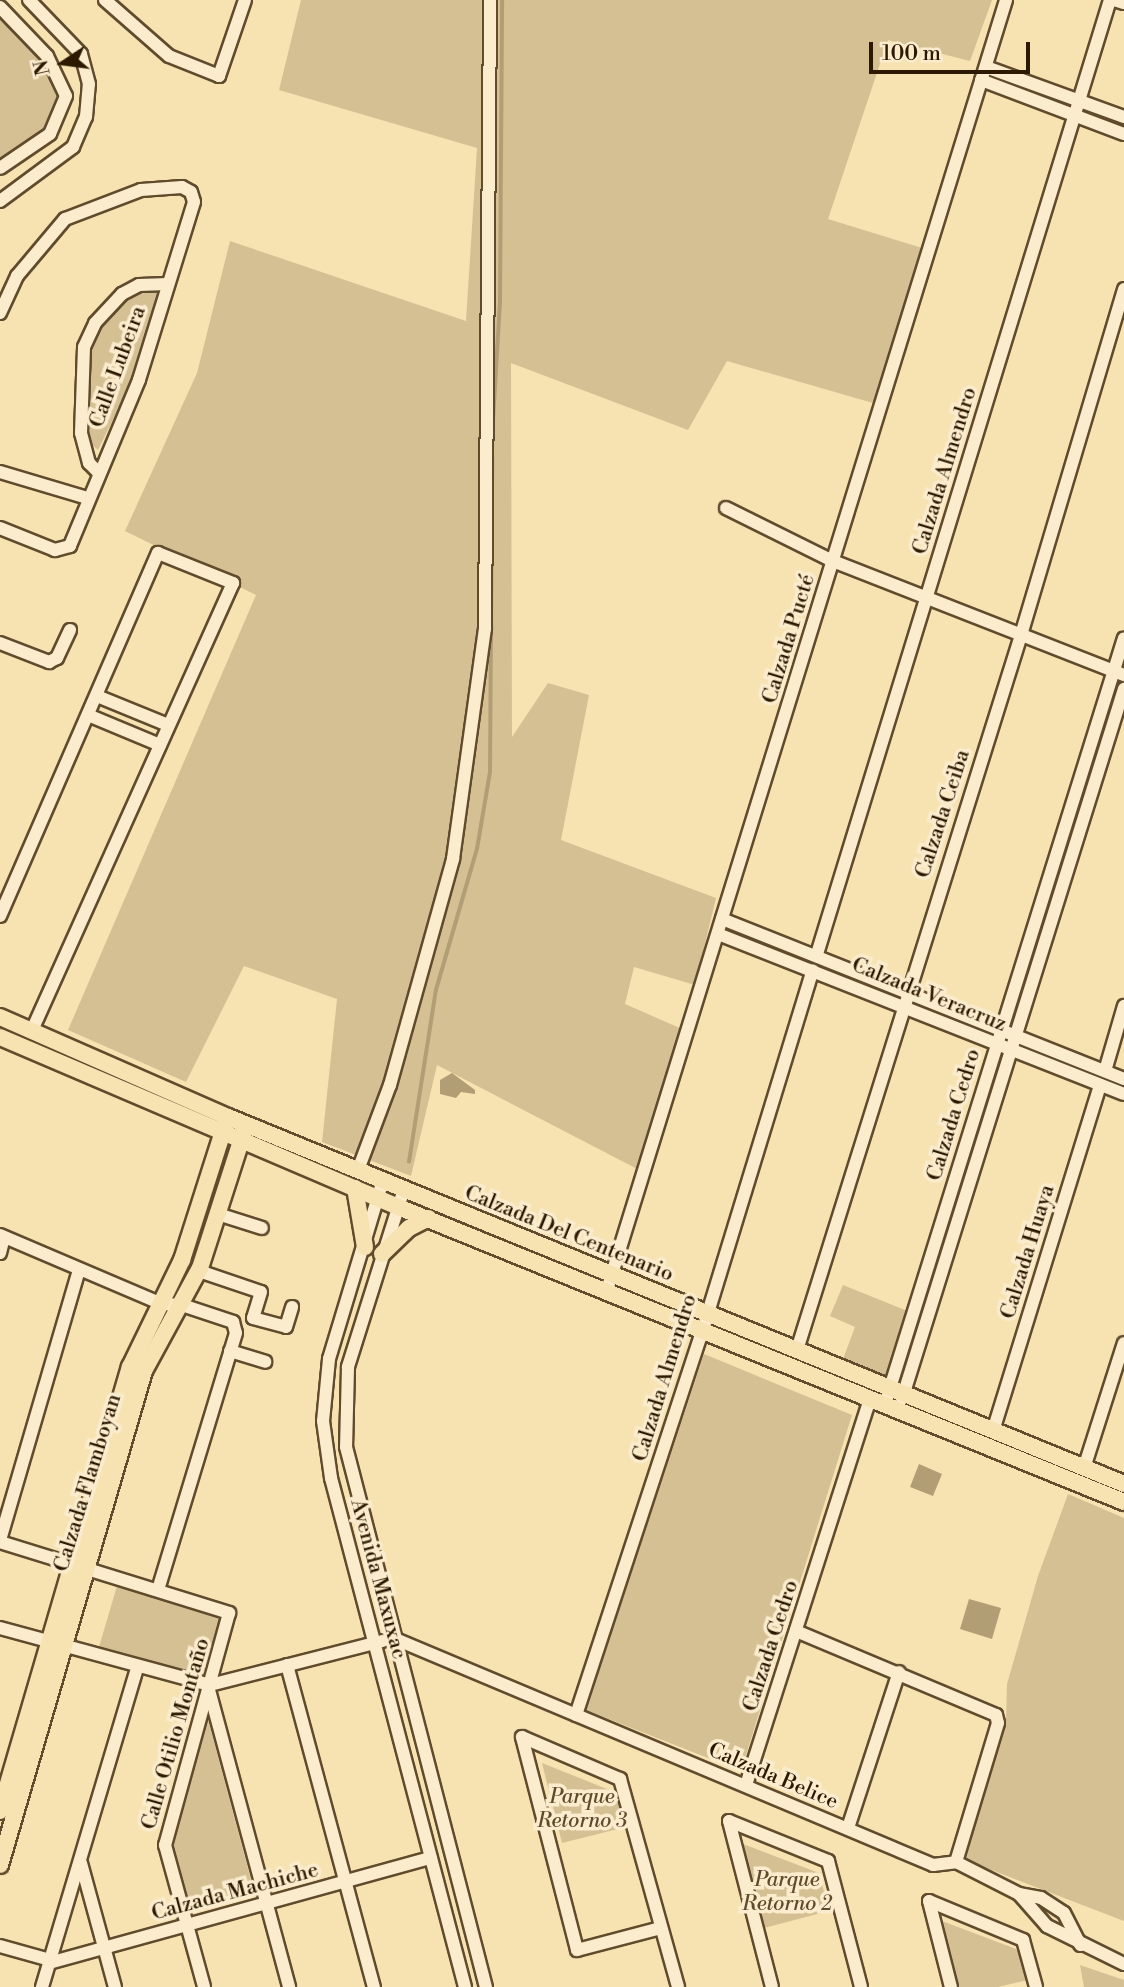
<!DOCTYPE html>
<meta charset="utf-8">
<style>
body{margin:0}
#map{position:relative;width:1124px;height:1987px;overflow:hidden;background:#f7e2b2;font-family:"Libre Bodoni",serif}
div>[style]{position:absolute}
.green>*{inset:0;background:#d5c094}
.water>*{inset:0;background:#b29e75}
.stream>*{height:3.5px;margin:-1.75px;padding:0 1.75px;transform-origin:1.75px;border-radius:1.75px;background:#b29e75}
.roads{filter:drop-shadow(2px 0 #604b2c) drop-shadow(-2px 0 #604b2c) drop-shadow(0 2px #604b2c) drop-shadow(0 -2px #604b2c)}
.minor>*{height:12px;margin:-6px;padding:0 6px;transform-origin:6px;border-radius:6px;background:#faeccd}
.major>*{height:16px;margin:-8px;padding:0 8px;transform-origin:8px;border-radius:8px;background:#f7e2b2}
span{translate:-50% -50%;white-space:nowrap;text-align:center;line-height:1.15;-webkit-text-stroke:7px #faeccd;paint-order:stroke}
.street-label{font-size:21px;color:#2d1900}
.park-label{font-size:21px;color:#5f4b2c;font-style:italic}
.north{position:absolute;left:28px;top:28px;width:70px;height:70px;-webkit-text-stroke:5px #faeccd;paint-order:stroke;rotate:257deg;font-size:19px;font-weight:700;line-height:28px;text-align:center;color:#2d1900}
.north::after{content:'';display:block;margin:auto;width:24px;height:32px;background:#2d1900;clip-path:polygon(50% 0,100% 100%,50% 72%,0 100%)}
.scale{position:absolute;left:869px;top:42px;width:161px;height:32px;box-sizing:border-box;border:4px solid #2d1900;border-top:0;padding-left:9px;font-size:21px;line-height:24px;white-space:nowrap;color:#2d1900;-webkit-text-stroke:5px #faeccd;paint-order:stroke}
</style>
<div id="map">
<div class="green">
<div style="clip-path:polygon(301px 0,992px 0,970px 61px,888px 40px,828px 219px,922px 248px,873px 403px,727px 361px,688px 430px,511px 363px,512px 737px,548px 683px,589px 695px,561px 840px,716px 898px,695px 985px,634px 967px,625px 1004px,682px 1029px,643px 1172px,437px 1065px,411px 1176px,322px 1142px,337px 999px,244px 966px,186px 1082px,68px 1030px,256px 595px,125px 531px,197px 373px,230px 241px,466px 321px,477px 148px,279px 90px)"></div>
<div style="clip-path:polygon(0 14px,45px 65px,58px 101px,41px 133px,0 163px)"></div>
<div style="clip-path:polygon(156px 285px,161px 290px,134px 377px,98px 450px,89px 442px,88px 434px,85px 391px,90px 348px,98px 325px,111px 312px,136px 292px)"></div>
<div style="clip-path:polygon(843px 1285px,910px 1312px,885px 1376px,843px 1359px,855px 1327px,830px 1316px)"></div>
<div style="clip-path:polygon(704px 1354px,852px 1415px,741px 1771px,586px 1710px)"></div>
<div style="clip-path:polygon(1068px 1494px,1124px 1518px,1124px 1921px,963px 1859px,1006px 1722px,1007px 1684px,1038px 1576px)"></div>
<div style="clip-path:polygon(117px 1586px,221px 1616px,203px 1677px,99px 1647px)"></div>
<div style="clip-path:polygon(208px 1719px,255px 1895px,189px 1913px,171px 1846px)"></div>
<div style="clip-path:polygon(542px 1763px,617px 1793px,626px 1827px,562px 1843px)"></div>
<div style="clip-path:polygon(743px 1844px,819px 1873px,829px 1911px,764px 1928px)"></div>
<div style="clip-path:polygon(942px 1921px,1021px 1951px,1028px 1980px,998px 1987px,958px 1987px)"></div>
<div style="clip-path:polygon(1080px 1965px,1124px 1980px,1124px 1987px,1084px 1987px)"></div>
</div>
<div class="water">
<div style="clip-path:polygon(452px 1073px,475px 1090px,475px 1094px,461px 1092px,456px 1098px,440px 1094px,440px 1080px)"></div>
<div style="clip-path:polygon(919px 1464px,942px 1474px,933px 1496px,910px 1487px)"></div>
<div style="clip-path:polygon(969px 1599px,1001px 1608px,992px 1639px,960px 1629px)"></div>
</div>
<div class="stream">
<div style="left:493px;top:420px;width:117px;rotate:-86.6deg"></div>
<div style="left:500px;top:303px;width:303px;rotate:-89.6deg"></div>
<div style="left:409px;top:1162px;width:174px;rotate:-81.1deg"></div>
<div style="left:436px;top:990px;width:147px;rotate:-73.8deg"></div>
<div style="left:477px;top:849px;width:78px;rotate:-80.4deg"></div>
<div style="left:490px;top:772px;width:316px;rotate:-89.6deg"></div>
</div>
<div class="roads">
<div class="minor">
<div style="left:105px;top:0;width:85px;rotate:41.2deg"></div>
<div style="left:169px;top:56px;width:54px;rotate:21.8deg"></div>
<div style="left:219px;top:76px;width:80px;rotate:-71.1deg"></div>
<div style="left:1114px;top:0;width:10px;rotate:17deg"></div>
<div style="left:0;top:7px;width:68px;rotate:46.2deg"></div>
<div style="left:47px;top:56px;width:44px;rotate:64.6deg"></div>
<div style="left:66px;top:96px;width:41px;rotate:112.8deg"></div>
<div style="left:50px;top:134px;width:60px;rotate:145.8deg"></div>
<div style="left:986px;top:67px;width:147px;rotate:19.9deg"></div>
<div style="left:981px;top:80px;width:153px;rotate:20.7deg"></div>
<div style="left:0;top:201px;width:91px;rotate:-36.5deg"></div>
<div style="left:73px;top:147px;width:33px;rotate:-67deg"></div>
<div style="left:86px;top:117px;width:33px;rotate:-85deg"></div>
<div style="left:89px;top:84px;width:31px;rotate:-105deg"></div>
<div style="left:81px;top:54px;width:75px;rotate:-133.9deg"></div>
<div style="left:0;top:313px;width:41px;rotate:-65.3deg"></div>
<div style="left:17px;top:276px;width:75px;rotate:-49.9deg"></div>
<div style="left:65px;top:219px;width:81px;rotate:-20.9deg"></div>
<div style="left:141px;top:190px;width:41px;rotate:-4.2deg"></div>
<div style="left:182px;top:187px;width:10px;rotate:29deg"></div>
<div style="left:191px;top:192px;width:10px;rotate:73deg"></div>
<div style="left:194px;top:202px;width:186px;rotate:107.2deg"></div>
<div style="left:139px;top:380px;width:180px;rotate:112.6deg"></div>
<div style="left:70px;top:546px;width:16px;rotate:165deg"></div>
<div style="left:55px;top:550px;width:59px;rotate:-158.2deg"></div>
<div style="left:0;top:472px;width:92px;rotate:16.5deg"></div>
<div style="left:98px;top:472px;width:13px;rotate:-135deg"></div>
<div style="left:89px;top:463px;width:31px;rotate:-105deg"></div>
<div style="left:81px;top:433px;width:86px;rotate:-88deg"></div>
<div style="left:84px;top:347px;width:26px;rotate:-65deg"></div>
<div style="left:95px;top:323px;width:40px;rotate:-47deg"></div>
<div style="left:122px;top:294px;width:19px;rotate:-28deg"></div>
<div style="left:139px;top:285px;width:29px;rotate:-2deg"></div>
<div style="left:726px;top:508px;width:119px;rotate:26.4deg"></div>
<div style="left:833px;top:561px;width:313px;rotate:21.4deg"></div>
<div style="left:0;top:643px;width:53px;rotate:21.2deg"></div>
<div style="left:49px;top:662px;width:9px;rotate:-27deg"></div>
<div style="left:57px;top:658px;width:31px;rotate:-65deg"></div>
<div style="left:97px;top:696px;width:77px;rotate:22.2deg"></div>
<div style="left:88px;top:715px;width:78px;rotate:22.6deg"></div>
<div style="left:0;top:916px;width:396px;rotate:-66.5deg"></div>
<div style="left:158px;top:553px;width:81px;rotate:21.8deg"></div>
<div style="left:233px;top:583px;width:490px;rotate:114.2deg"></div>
<div style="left:722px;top:919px;width:433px;rotate:21.7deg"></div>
<div style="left:718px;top:934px;width:436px;rotate:21.5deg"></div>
<div style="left:817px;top:954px;width:998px;rotate:-72.93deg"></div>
<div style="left:1105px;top:1071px;width:68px;rotate:-73.7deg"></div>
<div style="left:358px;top:1170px;width:91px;rotate:-69.4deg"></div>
<div style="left:390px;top:1085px;width:235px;rotate:-74.4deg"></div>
<div style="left:453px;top:859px;width:232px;rotate:-82.1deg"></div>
<div style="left:485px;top:629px;width:629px;rotate:-89.54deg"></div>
<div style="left:383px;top:1180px;width:187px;rotate:106.8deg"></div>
<div style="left:329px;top:1359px;width:62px;rotate:95.5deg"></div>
<div style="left:323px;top:1421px;width:58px;rotate:82deg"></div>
<div style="left:331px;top:1478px;width:526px;rotate:75.25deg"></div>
<div style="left:404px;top:1189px;width:187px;rotate:107.5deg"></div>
<div style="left:348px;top:1367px;width:80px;rotate:91.4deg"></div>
<div style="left:346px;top:1447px;width:558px;rotate:75.47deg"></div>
<div style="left:218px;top:1214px;width:46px;rotate:17.7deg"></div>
<div style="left:0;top:1235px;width:176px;rotate:23.1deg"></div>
<div style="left:162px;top:1304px;width:20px;rotate:3deg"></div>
<div style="left:182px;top:1305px;width:54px;rotate:18.4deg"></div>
<div style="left:233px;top:1322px;width:11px;rotate:75deg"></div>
<div style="left:236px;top:1333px;width:268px;rotate:106.9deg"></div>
<div style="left:0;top:1253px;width:16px;rotate:-76deg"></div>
<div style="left:199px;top:1271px;width:65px;rotate:18.7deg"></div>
<div style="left:261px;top:1292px;width:27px;rotate:107deg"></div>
<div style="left:253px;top:1318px;width:34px;rotate:15deg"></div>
<div style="left:286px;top:1327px;width:21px;rotate:-73deg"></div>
<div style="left:607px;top:1290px;width:1350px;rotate:-72.81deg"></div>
<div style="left:797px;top:1350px;width:749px;rotate:-72.6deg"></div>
<div style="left:1021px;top:635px;width:361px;rotate:-73.4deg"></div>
<div style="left:230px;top:1351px;width:37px;rotate:17deg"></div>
<div style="left:902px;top:1399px;width:744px;rotate:-72.64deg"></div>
<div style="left:885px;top:1404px;width:802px;rotate:-72.67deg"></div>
<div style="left:993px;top:1431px;width:362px;rotate:-72.8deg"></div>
<div style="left:1084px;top:1468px;width:131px;rotate:-72.3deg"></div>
<div style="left:0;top:1540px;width:282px;rotate:-73.7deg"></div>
<div style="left:0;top:1542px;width:240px;rotate:17.2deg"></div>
<div style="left:229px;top:1613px;width:241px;rotate:105.4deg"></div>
<div style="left:165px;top:1845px;width:147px;rotate:74.6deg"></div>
<div style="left:0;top:1628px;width:218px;rotate:15.2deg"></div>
<div style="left:210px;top:1685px;width:178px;rotate:-14.3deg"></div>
<div style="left:796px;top:1631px;width:217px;rotate:22.8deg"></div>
<div style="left:996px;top:1715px;width:8px;rotate:76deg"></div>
<div style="left:998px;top:1723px;width:145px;rotate:106.8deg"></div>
<div style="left:393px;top:1638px;width:586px;rotate:22.8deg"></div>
<div style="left:933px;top:1865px;width:23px;rotate:-7deg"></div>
<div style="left:956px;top:1862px;width:71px;rotate:26.9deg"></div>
<div style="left:1019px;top:1894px;width:43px;rotate:48.8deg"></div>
<div style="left:1047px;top:1926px;width:86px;rotate:26.3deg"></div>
<div style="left:287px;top:1665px;width:334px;rotate:74.9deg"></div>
<div style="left:209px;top:1690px;width:308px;rotate:74.9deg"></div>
<div style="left:576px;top:1715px;width:406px;rotate:-71.8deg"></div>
<div style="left:703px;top:1329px;width:375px;rotate:-73deg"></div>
<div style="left:522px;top:1737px;width:107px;rotate:23.2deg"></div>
<div style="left:620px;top:1779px;width:216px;rotate:74.4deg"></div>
<div style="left:522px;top:1737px;width:220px;rotate:75.5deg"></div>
<div style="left:577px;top:1950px;width:87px;rotate:-14.7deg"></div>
<div style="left:746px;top:1785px;width:406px;rotate:-72.2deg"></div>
<div style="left:729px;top:1821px;width:107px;rotate:22deg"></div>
<div style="left:828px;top:1861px;width:130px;rotate:75.3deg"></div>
<div style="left:729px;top:1821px;width:171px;rotate:75.5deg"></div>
<div style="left:848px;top:1828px;width:164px;rotate:-71.9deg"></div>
<div style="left:81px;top:1863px;width:129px;rotate:74.7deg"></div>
<div style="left:1019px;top:1894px;width:22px;rotate:10deg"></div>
<div style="left:1041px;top:1898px;width:27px;rotate:33deg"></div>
<div style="left:1064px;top:1913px;width:36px;rotate:63deg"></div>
<div style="left:929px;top:1901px;width:102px;rotate:22.5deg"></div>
<div style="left:1023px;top:1940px;width:49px;rotate:74.5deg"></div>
<div style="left:929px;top:1901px;width:89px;rotate:75.7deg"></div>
<div style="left:0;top:1946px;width:52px;rotate:15.6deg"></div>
<div style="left:49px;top:1963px;width:396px;rotate:-15.4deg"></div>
<div style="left:42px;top:1987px;width:333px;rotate:-73.4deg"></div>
</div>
<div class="major">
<div style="left:0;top:1017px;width:249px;rotate:23.7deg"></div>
<div style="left:228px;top:1117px;width:968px;rotate:22.27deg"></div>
<div style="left:0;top:1037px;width:433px;rotate:23.1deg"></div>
<div style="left:398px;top:1207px;width:784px;rotate:22.11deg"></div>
<div style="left:355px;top:1188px;width:60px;rotate:80.4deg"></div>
<div style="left:382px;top:1254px;width:37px;rotate:-44deg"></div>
<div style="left:409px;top:1228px;width:22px;rotate:-27deg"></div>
<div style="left:0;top:1811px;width:463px;rotate:-73.7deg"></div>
<div style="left:130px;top:1367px;width:119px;rotate:-64.1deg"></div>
<div style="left:182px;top:1260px;width:145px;rotate:-72.3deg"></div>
<div style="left:0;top:1865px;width:515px;rotate:-73.75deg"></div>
<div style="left:144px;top:1371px;width:117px;rotate:-61.5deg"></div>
<div style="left:200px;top:1268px;width:143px;rotate:-72.1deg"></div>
</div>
</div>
<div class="street-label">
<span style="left:118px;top:367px;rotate:-70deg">Calle Lubeira</span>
<span style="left:945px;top:471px;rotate:-73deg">Calzada Almendro</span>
<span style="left:789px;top:639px;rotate:-73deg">Calzada Pucté</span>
<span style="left:943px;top:814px;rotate:-72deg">Calzada Ceiba</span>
<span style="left:929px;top:995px;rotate:22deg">Calzada Veracruz</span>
<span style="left:954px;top:1115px;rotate:-73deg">Calzada Cedro</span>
<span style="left:569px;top:1234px;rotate:22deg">Calzada Del Centenario</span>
<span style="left:1028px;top:1252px;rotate:-73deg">Calzada Huaya</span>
<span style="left:665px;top:1378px;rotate:-73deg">Calzada Almendro</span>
<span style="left:88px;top:1483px;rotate:-73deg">Calzada Flamboyan</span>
<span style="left:378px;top:1579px;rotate:75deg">Avenida Maxuxac</span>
<span style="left:771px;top:1646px;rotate:-72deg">Calzada Cedro</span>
<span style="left:176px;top:1734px;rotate:-74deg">Calle Otilio Montaño</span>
<span style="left:773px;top:1776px;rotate:23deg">Calzada Belice</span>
<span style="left:235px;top:1892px;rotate:-15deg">Calzada Machiche</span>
</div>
<div class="park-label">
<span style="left:582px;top:1809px">Parque<br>Retorno 3</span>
<span style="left:787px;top:1892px">Parque<br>Retorno 2</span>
</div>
<div class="north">N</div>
<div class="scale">100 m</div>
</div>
